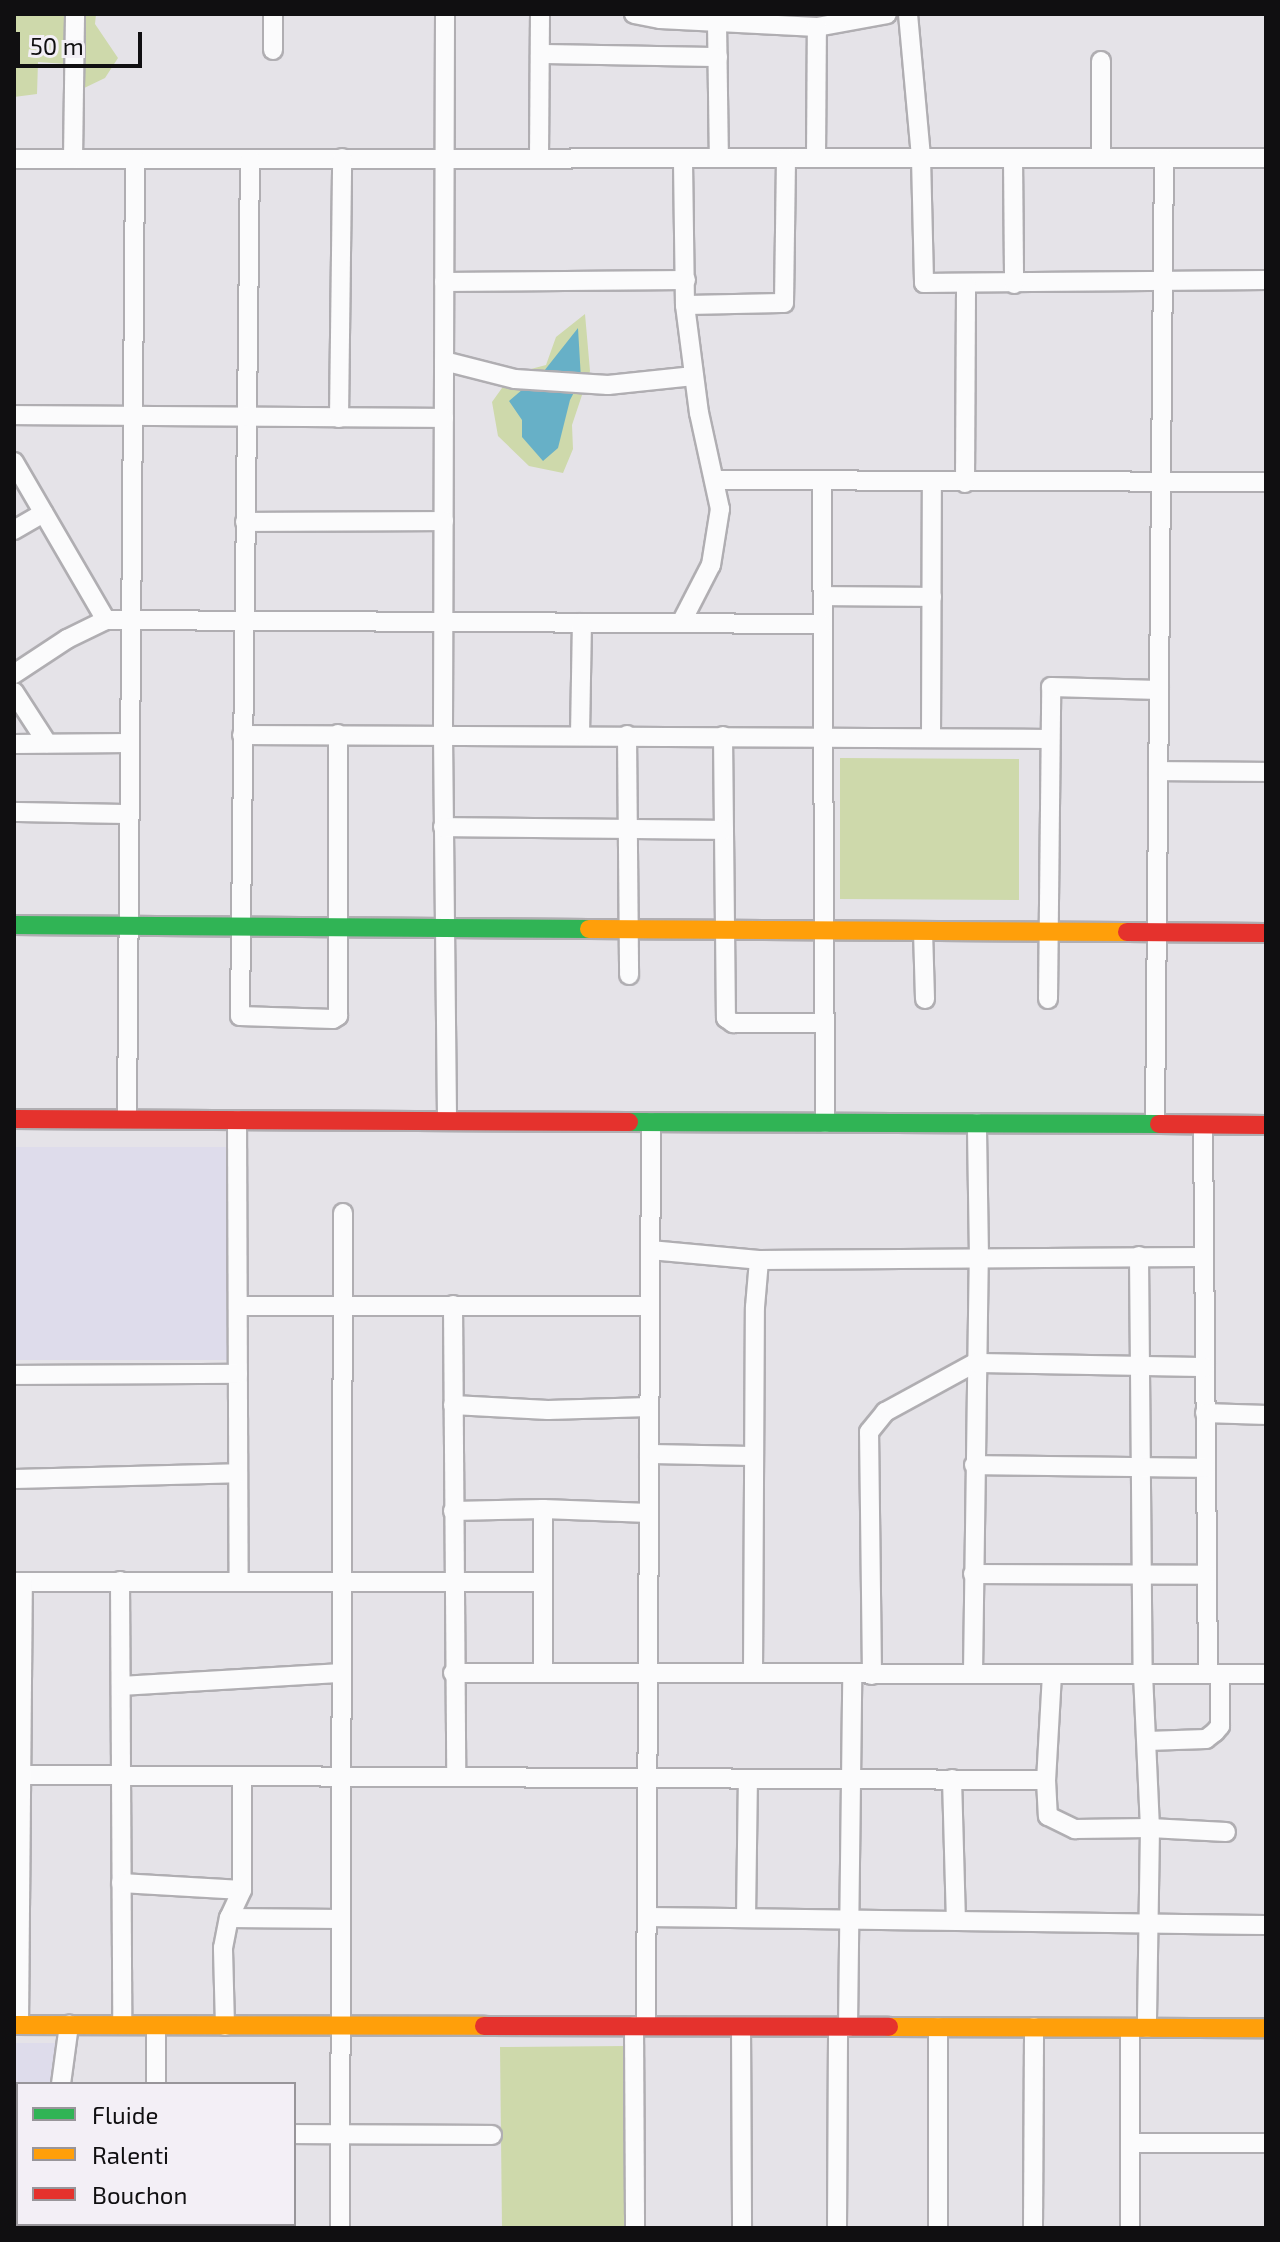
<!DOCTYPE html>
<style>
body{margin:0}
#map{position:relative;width:1280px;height:2242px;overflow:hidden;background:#e5e3e8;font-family:"Exo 2",sans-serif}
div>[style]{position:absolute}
.commercial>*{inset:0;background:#dedceb}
.green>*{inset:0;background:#ced9ab}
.water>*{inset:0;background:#67b0c7}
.roads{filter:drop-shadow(2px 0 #b0aeb2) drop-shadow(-2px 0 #b0aeb2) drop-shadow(0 2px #b0aeb2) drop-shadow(0 -2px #b0aeb2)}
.street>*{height:18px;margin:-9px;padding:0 9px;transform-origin:9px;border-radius:9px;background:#fbfbfc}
.fast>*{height:18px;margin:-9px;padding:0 9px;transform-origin:9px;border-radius:9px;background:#30b455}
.slow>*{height:18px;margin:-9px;padding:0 9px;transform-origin:9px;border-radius:9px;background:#ff9f0a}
.jam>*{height:18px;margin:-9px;padding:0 9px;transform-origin:9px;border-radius:9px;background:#e5322d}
span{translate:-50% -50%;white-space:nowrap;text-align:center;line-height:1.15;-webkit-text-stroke:7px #f3eff6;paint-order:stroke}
.frame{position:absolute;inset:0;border:16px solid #100f11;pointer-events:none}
.legend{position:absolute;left:16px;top:2082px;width:280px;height:144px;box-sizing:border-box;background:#f3eff6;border:2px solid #98959a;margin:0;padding:10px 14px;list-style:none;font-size:24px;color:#100f11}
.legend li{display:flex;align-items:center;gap:16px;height:40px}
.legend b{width:40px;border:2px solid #98959a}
.scale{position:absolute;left:16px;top:32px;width:126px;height:36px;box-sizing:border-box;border:4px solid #100f11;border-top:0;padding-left:10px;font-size:24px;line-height:28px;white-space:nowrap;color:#100f11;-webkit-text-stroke:6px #f3eff6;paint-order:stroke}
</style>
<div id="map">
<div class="commercial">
<div style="clip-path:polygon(14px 1147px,227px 1147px,228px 1360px,14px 1360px)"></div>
<div style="clip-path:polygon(14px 2043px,61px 2043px,61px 2084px,18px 2084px,18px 2223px,14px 2223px)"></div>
</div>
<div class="green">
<div style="clip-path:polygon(14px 14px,96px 14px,95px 24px,118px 58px,105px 78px,80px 90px,66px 64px,38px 62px,37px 94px,14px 97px)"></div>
<div style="clip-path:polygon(585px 314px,590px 371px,572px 425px,573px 449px,563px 473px,529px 466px,498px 436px,492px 402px,512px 374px,546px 365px,556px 337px)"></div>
<div style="clip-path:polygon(840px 758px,1019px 759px,1019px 900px,840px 899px)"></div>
<div style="clip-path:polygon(627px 2046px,629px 2228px,502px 2228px,500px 2047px)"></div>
</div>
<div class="water">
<div style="clip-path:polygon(578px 328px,581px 379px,570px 400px,558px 448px,543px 461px,522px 437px,522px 420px,509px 401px,544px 371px)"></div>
</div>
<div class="roads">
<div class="street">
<div style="left:273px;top:14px;width:36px;rotate:90deg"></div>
<div style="left:445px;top:14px;width:721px;rotate:90.16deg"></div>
<div style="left:443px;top:735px;width:385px;rotate:89.4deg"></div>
<div style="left:634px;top:14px;width:26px;rotate:11deg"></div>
<div style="left:660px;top:19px;width:157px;rotate:2.9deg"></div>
<div style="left:817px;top:27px;width:71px;rotate:-10.5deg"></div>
<div style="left:908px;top:14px;width:145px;rotate:84.8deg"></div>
<div style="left:921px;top:158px;width:125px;rotate:88.6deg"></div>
<div style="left:924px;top:283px;width:342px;rotate:-0.5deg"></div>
<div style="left:717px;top:22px;width:136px;rotate:89.2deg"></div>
<div style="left:540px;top:54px;width:178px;rotate:1deg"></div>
<div style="left:539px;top:158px;width:144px;rotate:-89.6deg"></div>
<div style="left:816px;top:158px;width:131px;rotate:-89.6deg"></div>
<div style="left:1013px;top:158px;width:126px;rotate:89.5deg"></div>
<div style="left:1101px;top:158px;width:97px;rotate:-90deg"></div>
<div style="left:14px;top:159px;width:1252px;rotate:-0.05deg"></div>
<div style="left:73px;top:159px;width:145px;rotate:-89.2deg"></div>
<div style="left:250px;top:159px;width:857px;rotate:90.67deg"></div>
<div style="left:240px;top:1016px;width:93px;rotate:1.8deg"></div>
<div style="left:333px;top:1019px;width:6px;rotate:-31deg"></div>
<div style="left:338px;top:1016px;width:282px;rotate:-90deg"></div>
<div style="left:444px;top:282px;width:242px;rotate:-0.5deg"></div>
<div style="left:685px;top:305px;width:99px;rotate:-1.2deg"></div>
<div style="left:784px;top:303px;width:145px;rotate:-89.2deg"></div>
<div style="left:444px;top:361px;width:73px;rotate:14.2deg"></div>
<div style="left:515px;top:379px;width:93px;rotate:3.7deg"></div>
<div style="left:608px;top:385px;width:86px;rotate:-6deg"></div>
<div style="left:14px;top:415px;width:430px;rotate:0.4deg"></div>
<div style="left:339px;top:418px;width:260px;rotate:-89.3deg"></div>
<div style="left:14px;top:462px;width:183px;rotate:59.8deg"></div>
<div style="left:717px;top:480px;width:549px;rotate:0.21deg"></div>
<div style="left:822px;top:482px;width:641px;rotate:89.73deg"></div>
<div style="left:965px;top:483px;width:198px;rotate:-89.7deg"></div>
<div style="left:245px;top:522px;width:199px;rotate:-0.3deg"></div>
<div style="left:14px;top:530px;width:34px;rotate:-30deg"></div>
<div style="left:823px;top:596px;width:109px;rotate:0.5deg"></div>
<div style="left:681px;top:623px;width:65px;rotate:-62.7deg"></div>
<div style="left:711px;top:565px;width:57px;rotate:-80.9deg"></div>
<div style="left:720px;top:509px;width:98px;rotate:-102.3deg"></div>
<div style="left:699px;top:413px;width:109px;rotate:-97.4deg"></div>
<div style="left:685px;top:305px;width:147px;rotate:-90.8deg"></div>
<div style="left:14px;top:674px;width:64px;rotate:-33.4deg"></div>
<div style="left:67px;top:639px;width:43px;rotate:-26deg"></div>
<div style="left:106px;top:620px;width:717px;rotate:0.32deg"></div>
<div style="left:14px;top:692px;width:61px;rotate:57.1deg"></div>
<div style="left:242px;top:735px;width:807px;rotate:0.28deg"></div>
<div style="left:580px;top:735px;width:112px;rotate:-89deg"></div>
<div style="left:627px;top:735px;width:240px;rotate:89.5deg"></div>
<div style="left:723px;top:736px;width:282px;rotate:89.4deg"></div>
<div style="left:726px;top:1018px;width:9px;rotate:36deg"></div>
<div style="left:733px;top:1023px;width:92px"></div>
<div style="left:931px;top:737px;width:255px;rotate:-89.8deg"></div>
<div style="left:14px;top:744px;width:116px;rotate:-0.5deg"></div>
<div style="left:1158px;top:771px;width:108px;rotate:0.5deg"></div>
<div style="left:14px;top:812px;width:115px;rotate:1deg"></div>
<div style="left:443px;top:827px;width:281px;rotate:0.6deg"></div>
<div style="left:923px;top:931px;width:68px;rotate:88.3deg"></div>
<div style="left:1048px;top:999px;width:312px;rotate:-89.4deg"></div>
<div style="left:1051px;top:687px;width:108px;rotate:1.6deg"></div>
<div style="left:127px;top:1119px;width:960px;rotate:-89.52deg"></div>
<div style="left:237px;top:1120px;width:461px;rotate:89.8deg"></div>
<div style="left:1155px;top:1124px;width:966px;rotate:-89.47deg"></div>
<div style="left:1203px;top:1125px;width:549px;rotate:89.48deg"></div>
<div style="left:650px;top:1250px;width:109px;rotate:5.2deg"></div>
<div style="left:759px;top:1260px;width:445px;rotate:-0.4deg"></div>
<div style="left:1139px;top:1256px;width:418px;rotate:89.5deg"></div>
<div style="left:1143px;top:1674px;width:154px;rotate:87.4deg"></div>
<div style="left:1150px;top:1828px;width:200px;rotate:90.9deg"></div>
<div style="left:453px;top:1305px;width:472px;rotate:89.6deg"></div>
<div style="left:238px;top:1306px;width:412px"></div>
<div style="left:14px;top:1375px;width:224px;rotate:-0.3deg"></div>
<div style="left:453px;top:1405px;width:95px;rotate:3deg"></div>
<div style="left:548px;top:1410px;width:101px;rotate:-1.7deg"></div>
<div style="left:1205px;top:1413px;width:61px;rotate:1.9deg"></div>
<div style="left:649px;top:1454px;width:105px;rotate:1.1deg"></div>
<div style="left:974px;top:1465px;width:232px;rotate:0.7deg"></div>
<div style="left:14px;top:1479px;width:224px;rotate:-1.5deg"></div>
<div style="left:453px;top:1511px;width:90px;rotate:-1.3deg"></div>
<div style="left:543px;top:1509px;width:106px;rotate:2.2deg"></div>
<div style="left:973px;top:1574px;width:234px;rotate:0.2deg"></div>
<div style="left:120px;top:1581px;width:444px;rotate:89.7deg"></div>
<div style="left:14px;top:1582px;width:529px"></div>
<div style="left:453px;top:1673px;width:813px;rotate:0.07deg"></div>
<div style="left:543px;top:1673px;width:164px;rotate:-90deg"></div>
<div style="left:753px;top:1673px;width:366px;rotate:-89.7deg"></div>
<div style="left:755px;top:1307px;width:47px;rotate:-85.1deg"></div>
<div style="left:973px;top:1673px;width:416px;rotate:-89.2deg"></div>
<div style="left:979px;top:1257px;width:134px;rotate:-90.9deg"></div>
<div style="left:1052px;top:1674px;width:106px;rotate:93.2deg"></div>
<div style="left:1046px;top:1780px;width:36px;rotate:87deg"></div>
<div style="left:1048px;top:1816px;width:30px;rotate:26deg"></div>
<div style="left:1075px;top:1829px;width:75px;rotate:-0.8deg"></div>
<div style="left:1150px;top:1828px;width:76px;rotate:3deg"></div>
<div style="left:872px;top:1675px;width:243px;rotate:-90.7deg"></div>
<div style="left:869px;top:1432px;width:26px;rotate:-51deg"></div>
<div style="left:885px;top:1412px;width:102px;rotate:-28.6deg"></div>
<div style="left:975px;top:1363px;width:230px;rotate:1deg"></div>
<div style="left:121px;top:1686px;width:221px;rotate:-3.4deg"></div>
<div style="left:1147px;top:1741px;width:59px;rotate:-1.9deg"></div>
<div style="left:1206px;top:1739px;width:11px;rotate:-38deg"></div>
<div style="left:1215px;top:1732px;width:8px;rotate:-50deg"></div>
<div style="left:1220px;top:1726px;width:52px;rotate:-90deg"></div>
<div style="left:14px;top:1775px;width:1032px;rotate:0.28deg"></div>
<div style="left:952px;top:1779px;width:142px;rotate:88.4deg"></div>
<div style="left:121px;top:1883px;width:121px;rotate:3.3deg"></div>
<div style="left:647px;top:1917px;width:619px;rotate:0.74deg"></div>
<div style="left:229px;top:1918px;width:112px;rotate:0.5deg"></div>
<div style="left:746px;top:1918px;width:139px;rotate:-89.2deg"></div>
<div style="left:19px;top:2025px;width:443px;rotate:-89.5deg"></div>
<div style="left:225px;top:2026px;width:78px;rotate:-91.5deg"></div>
<div style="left:223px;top:1948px;width:31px;rotate:-79deg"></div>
<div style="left:229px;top:1918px;width:31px;rotate:-65deg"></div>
<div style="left:242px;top:1890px;width:113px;rotate:-90deg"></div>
<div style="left:634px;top:2026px;width:202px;rotate:89.7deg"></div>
<div style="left:646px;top:2026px;width:904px;rotate:-89.68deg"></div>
<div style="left:741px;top:2027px;width:201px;rotate:89.7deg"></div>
<div style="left:848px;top:2027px;width:351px;rotate:-89.3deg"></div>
<div style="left:938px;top:2027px;width:201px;rotate:90deg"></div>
<div style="left:1130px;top:2028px;width:200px;rotate:90deg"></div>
<div style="left:61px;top:2084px;width:60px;rotate:-82.3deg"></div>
<div style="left:156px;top:2084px;width:58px;rotate:-90deg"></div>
<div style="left:294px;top:2134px;width:198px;rotate:0.3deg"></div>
<div style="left:1131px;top:2143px;width:135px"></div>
<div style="left:55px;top:2224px;width:4px;rotate:90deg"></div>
<div style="left:154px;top:2228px;width:4px;rotate:-90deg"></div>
<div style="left:240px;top:2228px;width:4px;rotate:-90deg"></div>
<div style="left:340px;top:2228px;width:1015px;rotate:-89.83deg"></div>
<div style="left:837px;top:2228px;width:201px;rotate:-89.7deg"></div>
<div style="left:1033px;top:2228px;width:201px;rotate:-89.7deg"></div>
</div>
<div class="fast">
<div style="left:14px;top:925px;width:575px;rotate:0.4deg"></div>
<div style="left:629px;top:1122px;width:530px;rotate:0.22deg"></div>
</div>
<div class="slow">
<div style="left:589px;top:929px;width:538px;rotate:0.32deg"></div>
<div style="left:14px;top:2025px;width:470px;rotate:0.1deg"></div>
<div style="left:889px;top:2027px;width:377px;rotate:0.2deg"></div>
</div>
<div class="jam">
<div style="left:1127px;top:932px;width:139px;rotate:0.4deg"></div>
<div style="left:14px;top:1119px;width:615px;rotate:0.28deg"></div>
<div style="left:1159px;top:1124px;width:107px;rotate:0.5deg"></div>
<div style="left:484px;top:2026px;width:405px;rotate:0.1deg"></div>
</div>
</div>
<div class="frame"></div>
<ul class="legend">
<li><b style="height:10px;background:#30b455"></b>Fluide</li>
<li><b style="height:10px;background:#ff9f0a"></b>Ralenti</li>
<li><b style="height:10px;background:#e5322d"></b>Bouchon</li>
</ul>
<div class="scale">50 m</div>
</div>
